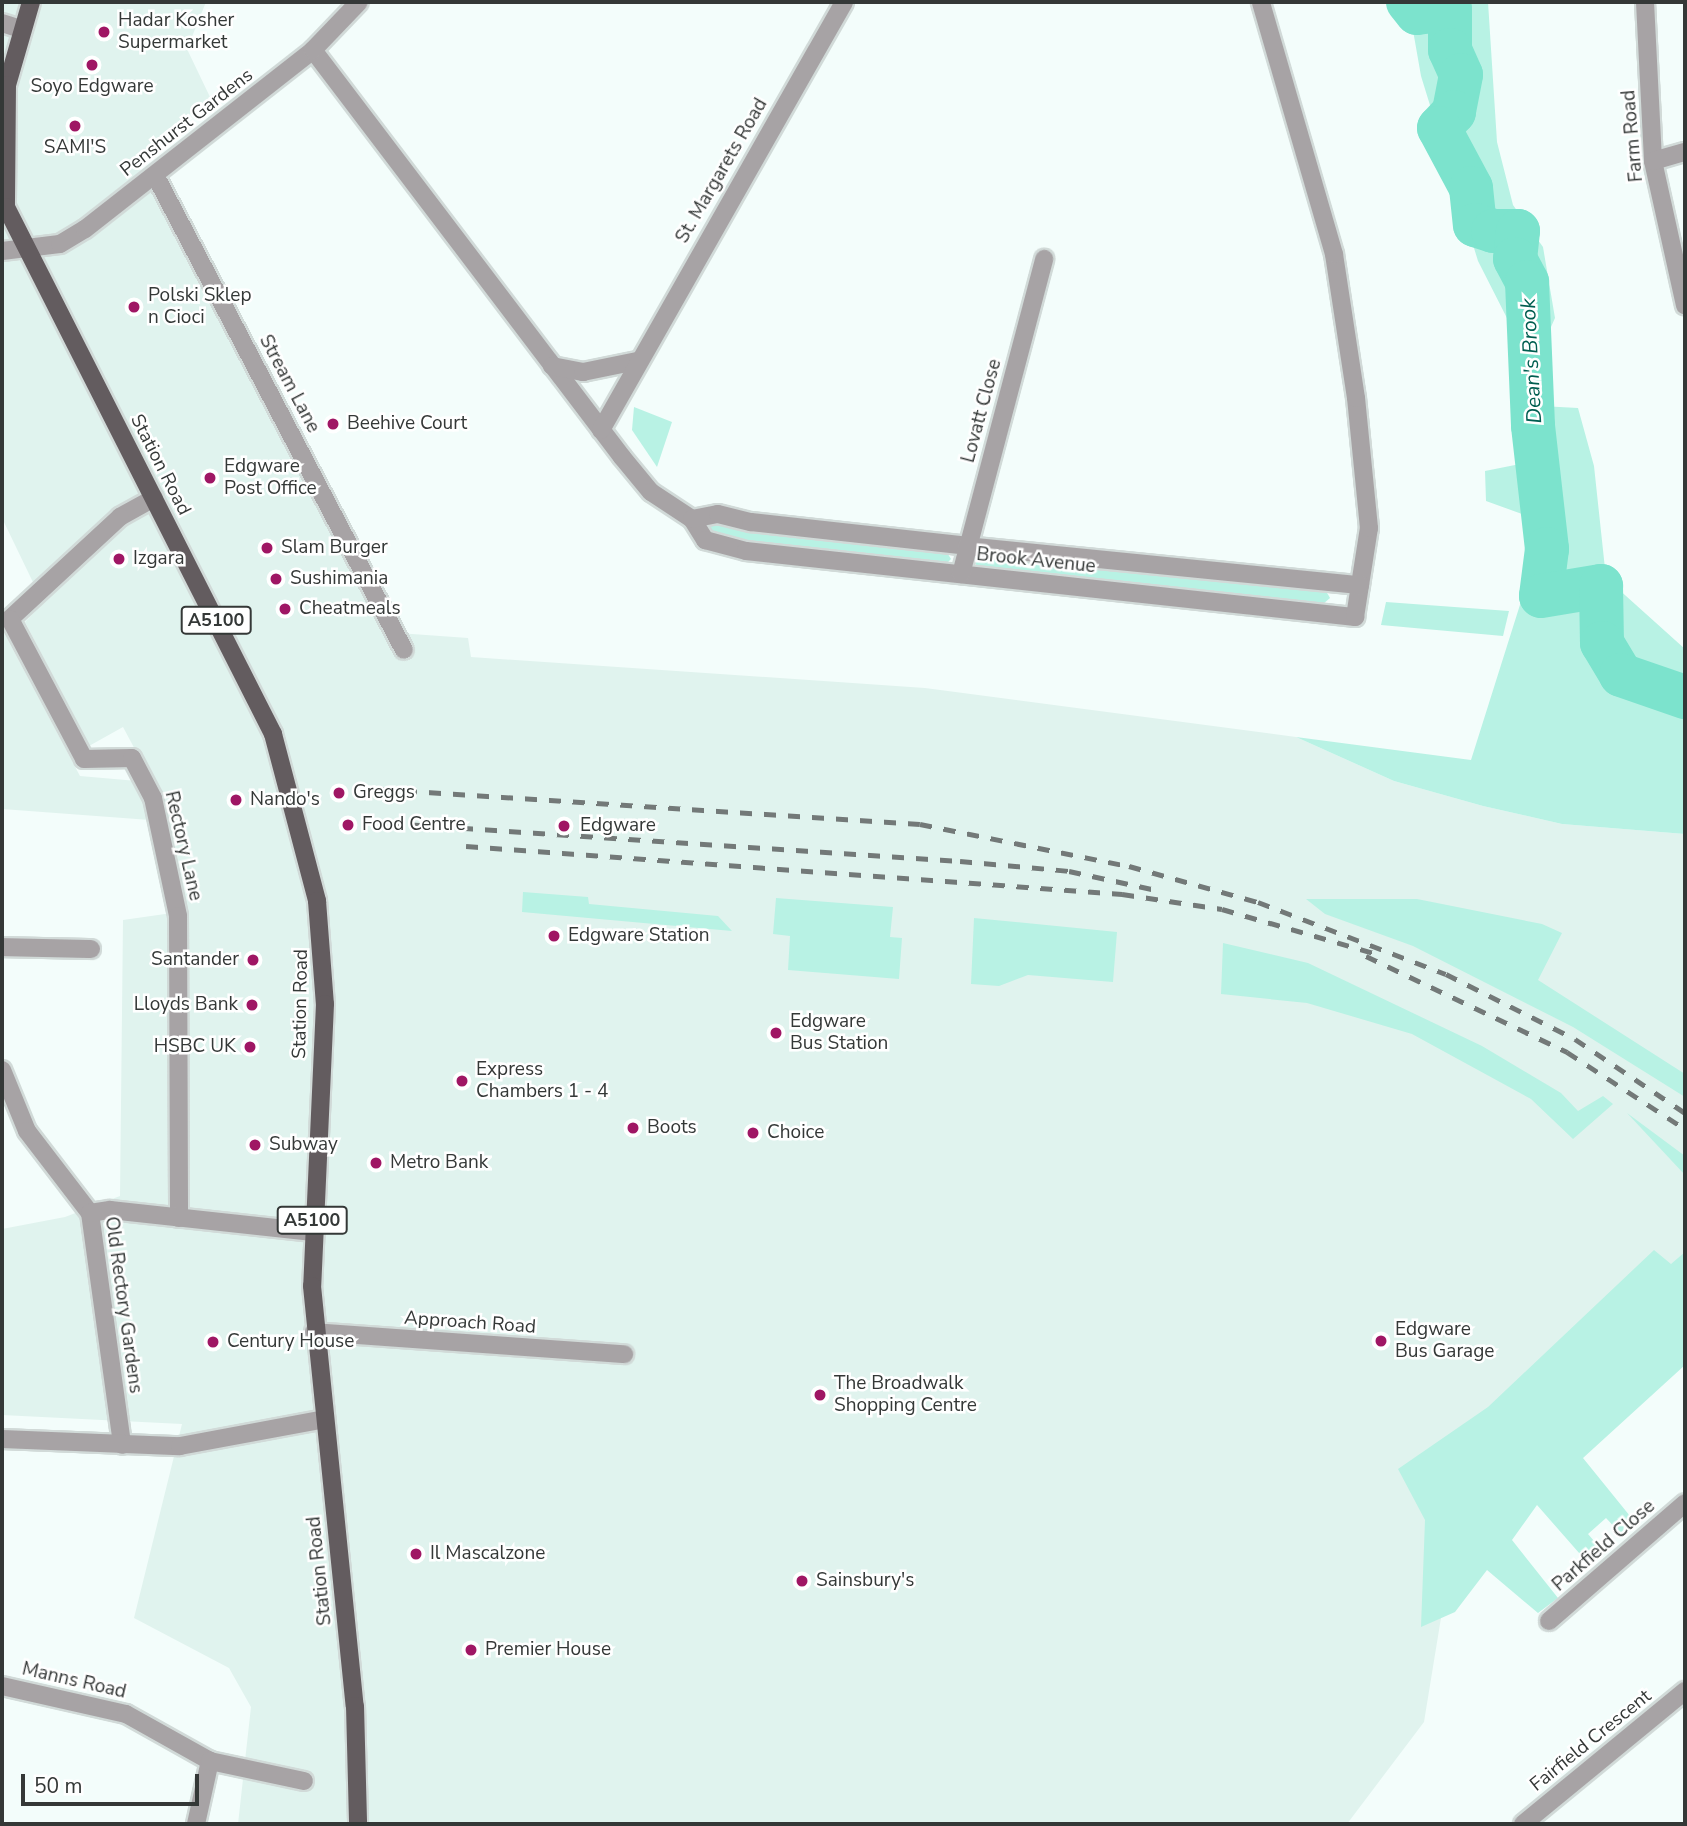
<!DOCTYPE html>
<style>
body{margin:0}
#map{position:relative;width:1687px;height:1826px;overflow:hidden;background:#f3fdfb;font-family:"Nunito Sans",sans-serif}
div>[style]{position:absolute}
.built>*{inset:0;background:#e0f3ee}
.green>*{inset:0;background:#b8f2e4}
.river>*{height:44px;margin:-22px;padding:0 22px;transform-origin:22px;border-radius:22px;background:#7ce3cd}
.roads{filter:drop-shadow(2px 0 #d1dad8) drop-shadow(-2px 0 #d1dad8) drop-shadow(0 2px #d1dad8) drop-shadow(0 -2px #d1dad8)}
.street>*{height:18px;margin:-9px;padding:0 9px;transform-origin:9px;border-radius:9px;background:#a7a3a5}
.primary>*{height:18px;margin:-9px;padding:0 9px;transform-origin:9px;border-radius:9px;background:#635c5f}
.rail>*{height:5px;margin-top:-2.5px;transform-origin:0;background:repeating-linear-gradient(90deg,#737978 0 12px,transparent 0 24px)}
.dots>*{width:19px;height:19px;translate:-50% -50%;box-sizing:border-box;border:4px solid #fff;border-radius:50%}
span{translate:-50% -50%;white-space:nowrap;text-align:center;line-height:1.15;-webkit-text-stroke:5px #fff;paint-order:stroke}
.shield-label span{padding:2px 5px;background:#fff;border:2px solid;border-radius:5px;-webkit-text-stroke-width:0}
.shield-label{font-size:18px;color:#343837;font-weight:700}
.poi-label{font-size:19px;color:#343837}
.left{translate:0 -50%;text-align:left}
.right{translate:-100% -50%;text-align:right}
.street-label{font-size:19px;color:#343837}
.water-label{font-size:21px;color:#005e50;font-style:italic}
.frame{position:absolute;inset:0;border:4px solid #343837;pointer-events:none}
.scale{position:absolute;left:21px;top:1774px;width:178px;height:32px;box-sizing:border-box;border:4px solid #343837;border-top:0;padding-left:9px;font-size:21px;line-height:24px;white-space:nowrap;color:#343837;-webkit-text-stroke:5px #fff;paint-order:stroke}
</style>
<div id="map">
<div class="built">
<div style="clip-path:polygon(2px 2px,206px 2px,187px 49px,210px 97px,135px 160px,398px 633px,468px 638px,471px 657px,925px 688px,1296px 737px,1394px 781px,1483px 806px,1562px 824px,1685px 834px,1685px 1308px,1464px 1477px,1424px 1722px,1347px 1824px,238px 1824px,251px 1707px,229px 1668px,134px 1618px,182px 1424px,2px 1415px,2px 1229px,65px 1217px,120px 1196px,123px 920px,179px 912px,154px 785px,123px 727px,89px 746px,25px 622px,43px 603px,2px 518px)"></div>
<div style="clip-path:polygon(2px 629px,80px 776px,137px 781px,150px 820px,2px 809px)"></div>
</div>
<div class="green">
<div style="clip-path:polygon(1408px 2px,1488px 2px,1497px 142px,1513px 205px,1543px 247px,1555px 318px,1538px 356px,1511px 326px,1478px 261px,1421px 76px)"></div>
<div style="clip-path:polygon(1541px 406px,1578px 408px,1594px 466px,1606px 578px,1685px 649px,1685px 834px,1562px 824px,1483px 806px,1394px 781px,1296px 737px,1471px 760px,1536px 554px,1522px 514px,1486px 501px,1485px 471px,1525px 463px)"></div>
<div style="clip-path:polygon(634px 407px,672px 422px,657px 467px,632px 430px)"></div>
<div style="clip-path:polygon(708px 521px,748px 530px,946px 551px,951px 559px,945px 565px,762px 546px,706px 530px)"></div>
<div style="clip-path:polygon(981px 555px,1326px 591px,1330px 598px,1323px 604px,979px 569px,975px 563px)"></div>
<div style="clip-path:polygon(1386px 602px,1509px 611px,1503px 636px,1381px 625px)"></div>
<div style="clip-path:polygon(523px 892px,588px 897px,589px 904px,718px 916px,732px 931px,522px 912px)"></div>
<div style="clip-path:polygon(776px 898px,893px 907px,890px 937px,902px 938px,899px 979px,788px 970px,790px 936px,773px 934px)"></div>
<div style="clip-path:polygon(1306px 899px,1417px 899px,1542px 924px,1562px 933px,1538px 980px,1685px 1074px,1685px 1097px,1573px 1027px,1413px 946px,1325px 914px)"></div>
<div style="clip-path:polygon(974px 918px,1117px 932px,1113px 982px,1028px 975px,999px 986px,971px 984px)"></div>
<div style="clip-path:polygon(1223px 943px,1308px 963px,1482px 1046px,1561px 1093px,1578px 1111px,1603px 1096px,1613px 1104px,1573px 1139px,1531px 1099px,1412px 1034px,1307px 1003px,1221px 994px)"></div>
<div style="clip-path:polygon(1627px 1113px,1685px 1156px,1685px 1175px)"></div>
<div style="clip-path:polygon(1654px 1250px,1671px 1264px,1685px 1252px,1685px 1365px,1583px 1458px,1634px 1521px,1620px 1533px,1606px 1518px,1588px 1534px,1601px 1549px,1587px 1562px,1537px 1505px,1512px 1540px,1558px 1598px,1538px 1613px,1487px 1570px,1455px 1612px,1421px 1627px,1425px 1520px,1398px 1469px,1488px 1407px)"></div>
</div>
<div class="river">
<div style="left:1408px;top:2px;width:14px;rotate:51deg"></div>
<div style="left:1417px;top:13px;width:33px;rotate:-7deg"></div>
<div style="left:1450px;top:9px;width:41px;rotate:90deg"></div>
<div style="left:1450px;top:50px;width:27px;rotate:66deg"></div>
<div style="left:1461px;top:75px;width:38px;rotate:101deg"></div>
<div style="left:1454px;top:112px;width:22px;rotate:133deg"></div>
<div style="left:1439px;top:128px;width:68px;rotate:61.9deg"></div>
<div style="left:1471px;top:188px;width:37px;rotate:84deg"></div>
<div style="left:1475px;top:225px;width:19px;rotate:18deg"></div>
<div style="left:1493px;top:231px;width:25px"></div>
<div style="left:1518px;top:231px;width:28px;rotate:96deg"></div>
<div style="left:1515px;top:259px;width:26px;rotate:62deg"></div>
<div style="left:1527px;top:282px;width:144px;rotate:87.6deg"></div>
<div style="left:1533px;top:426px;width:124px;rotate:83.5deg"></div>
<div style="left:1547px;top:549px;width:47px;rotate:97.3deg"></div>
<div style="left:1541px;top:596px;width:61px;rotate:-9.5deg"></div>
<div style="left:1601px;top:586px;width:57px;rotate:89deg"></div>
<div style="left:1602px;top:643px;width:37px;rotate:59deg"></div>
<div style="left:1621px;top:675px;width:68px;rotate:19deg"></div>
</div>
<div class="roads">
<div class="street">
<div style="left:1645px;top:2px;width:159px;rotate:87.1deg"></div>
<div style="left:1653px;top:161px;width:148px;rotate:77.5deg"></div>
<div style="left:2px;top:23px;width:20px;rotate:18deg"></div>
<div style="left:313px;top:50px;width:511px;rotate:52.79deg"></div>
<div style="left:622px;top:457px;width:45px;rotate:50.4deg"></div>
<div style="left:651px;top:492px;width:49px;rotate:33.4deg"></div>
<div style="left:692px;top:519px;width:25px;rotate:58deg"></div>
<div style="left:705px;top:540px;width:42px;rotate:15deg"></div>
<div style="left:746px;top:551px;width:613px;rotate:6.19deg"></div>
<div style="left:1355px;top:617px;width:90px;rotate:-81.1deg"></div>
<div style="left:1369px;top:528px;width:131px;rotate:-95.7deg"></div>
<div style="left:1356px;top:398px;width:146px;rotate:-98.7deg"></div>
<div style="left:1334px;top:254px;width:262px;rotate:-106.2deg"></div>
<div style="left:1653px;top:161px;width:33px;rotate:-16deg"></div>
<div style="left:155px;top:175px;width:536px;rotate:62.34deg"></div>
<div style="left:2px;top:251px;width:58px;rotate:-6.9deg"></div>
<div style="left:60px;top:244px;width:29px;rotate:-31deg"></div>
<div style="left:85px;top:229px;width:290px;rotate:-38.1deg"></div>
<div style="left:313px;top:50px;width:66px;rotate:-46.2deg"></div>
<div style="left:552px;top:366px;width:32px;rotate:11deg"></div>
<div style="left:583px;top:372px;width:55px;rotate:-11.5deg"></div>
<div style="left:601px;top:430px;width:492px;rotate:-60.4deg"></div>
<div style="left:154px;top:498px;width:39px;rotate:151deg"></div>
<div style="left:120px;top:517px;width:150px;rotate:137.2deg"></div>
<div style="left:10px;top:619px;width:158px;rotate:62.1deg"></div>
<div style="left:84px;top:759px;width:48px;rotate:-1.2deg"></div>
<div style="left:132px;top:758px;width:45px;rotate:62.3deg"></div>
<div style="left:153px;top:798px;width:121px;rotate:78deg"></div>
<div style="left:178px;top:916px;width:302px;rotate:89.8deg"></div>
<div style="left:692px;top:519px;width:26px;rotate:-11deg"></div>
<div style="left:718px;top:514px;width:34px;rotate:14deg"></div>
<div style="left:751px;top:522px;width:217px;rotate:6.3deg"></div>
<div style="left:967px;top:546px;width:395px;rotate:5.7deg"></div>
<div style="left:961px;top:574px;width:326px;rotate:-75.2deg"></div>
<div style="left:2px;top:947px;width:89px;rotate:1.3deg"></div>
<div style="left:2px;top:1070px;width:66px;rotate:67.7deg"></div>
<div style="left:27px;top:1131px;width:103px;rotate:52.5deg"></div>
<div style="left:90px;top:1213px;width:234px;rotate:82.1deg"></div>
<div style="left:90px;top:1213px;width:20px;rotate:-9deg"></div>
<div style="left:110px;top:1210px;width:202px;rotate:6.2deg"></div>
<div style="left:314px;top:1332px;width:311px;rotate:4.1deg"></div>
<div style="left:2px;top:1439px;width:178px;rotate:2.3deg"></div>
<div style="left:180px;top:1446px;width:147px;rotate:-10.5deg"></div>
<div style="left:1549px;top:1621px;width:180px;rotate:-40.9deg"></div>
<div style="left:2px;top:1686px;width:127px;rotate:12.7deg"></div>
<div style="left:126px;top:1714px;width:96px;rotate:29.2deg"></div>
<div style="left:196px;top:1824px;width:65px;rotate:-77.5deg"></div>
<div style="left:210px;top:1761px;width:96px;rotate:12deg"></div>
<div style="left:1523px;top:1824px;width:210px;rotate:-39.4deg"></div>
</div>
<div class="primary">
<div style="left:31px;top:2px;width:86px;rotate:106.1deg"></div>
<div style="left:7px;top:85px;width:122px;rotate:90.5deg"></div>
<div style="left:6px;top:207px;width:591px;rotate:63.13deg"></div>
<div style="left:273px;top:734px;width:173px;rotate:75.2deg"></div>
<div style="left:317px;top:901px;width:103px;rotate:85.6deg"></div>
<div style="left:325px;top:1004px;width:282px;rotate:92.6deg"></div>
<div style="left:312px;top:1286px;width:422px;rotate:84.2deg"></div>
<div style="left:355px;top:1706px;width:118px;rotate:88.5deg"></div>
</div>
</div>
<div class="rail">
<div style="left:381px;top:789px;width:540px;rotate:3.72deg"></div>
<div style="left:920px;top:824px;width:213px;rotate:11.4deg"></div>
<div style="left:1129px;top:866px;width:134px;rotate:15.6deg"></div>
<div style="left:1258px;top:902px;width:201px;rotate:21deg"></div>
<div style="left:1446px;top:974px;width:144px;rotate:26.7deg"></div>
<div style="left:1575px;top:1039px;width:133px;rotate:33.9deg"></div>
<div style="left:389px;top:823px;width:572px;rotate:3.81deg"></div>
<div style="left:960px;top:861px;width:109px;rotate:5.2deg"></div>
<div style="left:1069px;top:871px;width:94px;rotate:12.3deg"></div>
<div style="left:466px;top:846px;width:658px;rotate:4.18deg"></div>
<div style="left:1122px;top:894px;width:101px;rotate:8.5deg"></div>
<div style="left:1222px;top:909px;width:161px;rotate:16.2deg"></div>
<div style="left:1366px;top:956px;width:223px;rotate:25.5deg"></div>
<div style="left:1567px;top:1052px;width:141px;rotate:33.1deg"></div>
</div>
<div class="dots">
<div style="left:104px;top:32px;background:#9f1664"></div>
<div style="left:92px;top:65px;background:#9f1664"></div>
<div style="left:75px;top:126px;background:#9f1664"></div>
<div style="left:134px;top:307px;background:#9f1664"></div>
<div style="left:333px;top:424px;background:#9f1664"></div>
<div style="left:210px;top:478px;background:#9f1664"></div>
<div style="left:267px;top:548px;background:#9f1664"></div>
<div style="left:119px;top:559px;background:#9f1664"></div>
<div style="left:276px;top:579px;background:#9f1664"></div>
<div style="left:285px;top:609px;background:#9f1664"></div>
<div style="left:339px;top:793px;background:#9f1664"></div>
<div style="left:236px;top:800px;background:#9f1664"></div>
<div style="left:348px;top:825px;background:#9f1664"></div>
<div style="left:564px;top:826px;background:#9f1664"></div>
<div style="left:554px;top:936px;background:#9f1664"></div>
<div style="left:253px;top:960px;background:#9f1664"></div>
<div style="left:252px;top:1005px;background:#9f1664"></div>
<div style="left:776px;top:1033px;background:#9f1664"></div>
<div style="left:250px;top:1047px;background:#9f1664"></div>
<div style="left:462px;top:1081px;background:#9f1664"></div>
<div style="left:633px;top:1128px;background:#9f1664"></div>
<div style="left:753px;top:1133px;background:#9f1664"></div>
<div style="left:255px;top:1145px;background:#9f1664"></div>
<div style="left:376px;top:1163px;background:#9f1664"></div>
<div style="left:1381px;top:1341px;background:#9f1664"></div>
<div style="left:213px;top:1342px;background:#9f1664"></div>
<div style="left:820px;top:1395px;background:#9f1664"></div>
<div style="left:416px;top:1554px;background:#9f1664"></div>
<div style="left:802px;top:1581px;background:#9f1664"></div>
<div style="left:471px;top:1650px;background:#9f1664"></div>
</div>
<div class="shield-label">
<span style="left:216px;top:620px">A5100</span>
<span style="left:312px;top:1220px">A5100</span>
</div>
<div class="poi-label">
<span class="left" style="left:118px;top:32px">Hadar Kosher<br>Supermarket</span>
<span style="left:92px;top:87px">Soyo Edgware</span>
<span style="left:75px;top:148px">SAMI'S</span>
<span class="left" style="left:148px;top:307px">Polski Sklep<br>n Cioci</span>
<span class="left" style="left:347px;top:424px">Beehive Court</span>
<span class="left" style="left:224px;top:478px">Edgware<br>Post Office</span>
<span class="left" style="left:281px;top:548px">Slam Burger</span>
<span class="left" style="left:133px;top:559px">Izgara</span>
<span class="left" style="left:290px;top:579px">Sushimania</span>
<span class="left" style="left:299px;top:609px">Cheatmeals</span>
<span class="left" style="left:353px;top:793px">Greggs</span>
<span class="left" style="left:250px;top:800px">Nando's</span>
<span class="left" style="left:362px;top:825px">Food Centre</span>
<span class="left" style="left:580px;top:826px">Edgware</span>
<span class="left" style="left:568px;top:936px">Edgware Station</span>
<span class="right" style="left:239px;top:960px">Santander</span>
<span class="right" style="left:238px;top:1005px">Lloyds Bank</span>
<span class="left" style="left:790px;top:1033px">Edgware<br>Bus Station</span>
<span class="right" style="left:236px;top:1047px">HSBC UK</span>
<span class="left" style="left:476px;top:1081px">Express<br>Chambers 1 - 4</span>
<span class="left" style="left:647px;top:1128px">Boots</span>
<span class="left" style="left:767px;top:1133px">Choice</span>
<span class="left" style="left:269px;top:1145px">Subway</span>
<span class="left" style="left:390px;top:1163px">Metro Bank</span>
<span class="left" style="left:1395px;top:1341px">Edgware<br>Bus Garage</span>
<span class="left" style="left:227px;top:1342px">Century House</span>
<span class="left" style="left:834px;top:1395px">The Broadwalk<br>Shopping Centre</span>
<span class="left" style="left:430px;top:1554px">Il Mascalzone</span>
<span class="left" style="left:816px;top:1581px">Sainsbury's</span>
<span class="left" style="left:485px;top:1650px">Premier House</span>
</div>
<div class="street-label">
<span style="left:187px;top:123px;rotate:-38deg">Penshurst Gardens</span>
<span style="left:1633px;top:136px;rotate:-95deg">Farm Road</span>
<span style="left:722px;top:171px;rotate:-60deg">St. Margarets Road</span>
<span style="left:289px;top:384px;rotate:62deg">Stream Lane</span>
<span style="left:982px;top:411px;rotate:-75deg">Lovatt Close</span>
<span style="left:160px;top:465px;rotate:63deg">Station Road</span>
<span style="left:1036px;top:561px;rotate:6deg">Brook Avenue</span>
<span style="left:183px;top:846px;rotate:77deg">Rectory Lane</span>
<span style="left:301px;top:1004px;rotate:-89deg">Station Road</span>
<span style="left:123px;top:1305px;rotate:82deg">Old Rectory Gardens</span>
<span style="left:470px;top:1323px;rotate:4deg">Approach Road</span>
<span style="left:1604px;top:1546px;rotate:-41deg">Parkfield Close</span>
<span style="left:320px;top:1571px;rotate:-96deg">Station Road</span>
<span style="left:74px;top:1681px;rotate:13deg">Manns Road</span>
<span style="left:1591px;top:1741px;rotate:-39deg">Fairfield Crescent</span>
</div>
<div class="water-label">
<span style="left:1531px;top:361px;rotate:-93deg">Dean's Brook</span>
</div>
<div class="frame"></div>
<div class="scale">50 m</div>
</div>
